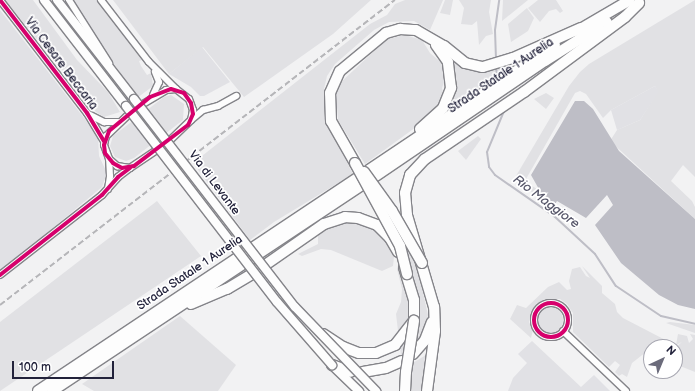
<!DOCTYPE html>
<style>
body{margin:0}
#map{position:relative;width:695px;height:391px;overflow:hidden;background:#f2f2f3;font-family:"Balsamiq Sans",sans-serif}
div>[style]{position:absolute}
.built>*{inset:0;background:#e1e1e5}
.green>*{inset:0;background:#e1e1e4}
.round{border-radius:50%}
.water>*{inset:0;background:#bebec6}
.stream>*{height:2px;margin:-1px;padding:0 1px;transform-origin:1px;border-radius:1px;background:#bebec6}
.roads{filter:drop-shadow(1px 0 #848489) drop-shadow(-1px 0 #848489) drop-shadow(0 1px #848489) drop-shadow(0 -1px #848489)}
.minor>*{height:6px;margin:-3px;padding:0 3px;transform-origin:3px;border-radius:3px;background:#fdfdfd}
.minor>.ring{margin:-3px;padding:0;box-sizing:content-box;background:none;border:6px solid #fdfdfd;border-radius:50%}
.secondary>*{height:8px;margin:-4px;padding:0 4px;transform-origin:4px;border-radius:4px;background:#fdfdfd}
.trunk>*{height:10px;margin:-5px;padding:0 5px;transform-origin:5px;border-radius:5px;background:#fdfdfd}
.rail>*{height:2px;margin-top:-1px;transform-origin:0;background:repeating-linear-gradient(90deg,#b5b5b8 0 6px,transparent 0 9px)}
.bridges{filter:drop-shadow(1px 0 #848489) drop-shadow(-1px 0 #848489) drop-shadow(0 1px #848489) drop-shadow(0 -1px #848489)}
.secondary-bridge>*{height:8px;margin:-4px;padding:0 4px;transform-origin:4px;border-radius:4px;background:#fdfdfd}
.trunk-bridge>*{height:10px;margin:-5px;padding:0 5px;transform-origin:5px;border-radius:5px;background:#fdfdfd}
.cycleway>*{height:4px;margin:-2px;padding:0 2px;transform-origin:2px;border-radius:2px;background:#d6006c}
.cycleway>.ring{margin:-2px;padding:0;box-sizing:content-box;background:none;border:4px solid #d6006c;border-radius:50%}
span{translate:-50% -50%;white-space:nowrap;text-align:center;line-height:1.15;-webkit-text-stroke:3.5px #fff;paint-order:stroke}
.street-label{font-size:12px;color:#22223b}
.water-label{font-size:13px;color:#58586b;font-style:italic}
.north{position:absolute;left:643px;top:339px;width:40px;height:40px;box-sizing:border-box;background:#fff;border:1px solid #a7a7b1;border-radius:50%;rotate:44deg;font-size:11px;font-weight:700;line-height:16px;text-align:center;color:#22223b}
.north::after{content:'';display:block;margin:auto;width:14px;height:18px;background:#6b6b7b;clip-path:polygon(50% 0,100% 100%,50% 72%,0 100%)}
.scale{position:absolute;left:12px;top:361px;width:102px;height:18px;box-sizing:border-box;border:2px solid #22223b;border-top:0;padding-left:5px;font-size:12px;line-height:14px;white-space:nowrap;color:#22223b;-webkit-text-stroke:3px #fff;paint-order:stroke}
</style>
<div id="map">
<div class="built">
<div style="clip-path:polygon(0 10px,98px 136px,99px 156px,107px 173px,102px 187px,0 272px)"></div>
<div style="clip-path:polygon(202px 47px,230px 82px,204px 96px,200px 96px,191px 87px,169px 74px)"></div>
<div style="clip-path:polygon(655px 86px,659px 92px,640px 120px,617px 130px,611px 110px)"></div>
<div style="clip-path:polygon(532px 341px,581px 387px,594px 375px,610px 391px,508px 391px,513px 378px,527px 363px,518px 354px)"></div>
</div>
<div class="green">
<div style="clip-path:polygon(5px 0,33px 0,77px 60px,108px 92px,120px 112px,104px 117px,96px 112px)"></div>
<div style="clip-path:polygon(71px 0,97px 0,142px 60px,139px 61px,141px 66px,147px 75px,151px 73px,153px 86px,137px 98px)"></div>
<div style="clip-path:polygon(113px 0,371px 0,333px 34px,244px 97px,203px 47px,169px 74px)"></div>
<div style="clip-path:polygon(405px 0,443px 0,430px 30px,414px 21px,389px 22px,374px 30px,335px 64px,327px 76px,324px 89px,324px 117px,353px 174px,274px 222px,250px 240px,193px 163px,370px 24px,387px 15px,395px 4px)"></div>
<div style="clip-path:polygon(445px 0,453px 0,450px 15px,440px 13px)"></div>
<div style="clip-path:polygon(459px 0,491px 0,489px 12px,493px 34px,486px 36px,479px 45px,477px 21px,472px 25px,461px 24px,464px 8px)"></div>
<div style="clip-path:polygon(503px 0,528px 0,502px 21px)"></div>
<div style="clip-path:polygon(538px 0,556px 0,563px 11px,560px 13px,556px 9px,549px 11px,540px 22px,528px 8px)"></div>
<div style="clip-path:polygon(695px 0,695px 177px,683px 165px,671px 181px,692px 201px,695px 207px,695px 219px,610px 141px,617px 130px,640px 120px,658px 92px,655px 86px,611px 110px,603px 118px,586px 94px,580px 91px,575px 93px,526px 179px,529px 184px,540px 191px,537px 195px,517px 183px,516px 176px,569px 86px,580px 72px,589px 64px)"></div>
<div style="clip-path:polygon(527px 8px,534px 18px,528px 31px,511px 42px,508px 24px)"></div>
<div style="clip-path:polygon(405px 35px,422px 40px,430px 53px,443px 64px,446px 76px,442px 88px,444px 98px,434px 114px,365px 164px,338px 120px,336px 94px,339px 84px,387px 39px)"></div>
<div style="clip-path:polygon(450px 56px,471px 70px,486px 72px,505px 65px,507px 69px,442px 113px,453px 98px,455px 88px)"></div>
<div style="clip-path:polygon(546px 93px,554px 98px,546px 109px,534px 99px)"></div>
<div style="clip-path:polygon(171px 95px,184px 104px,183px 120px,134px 158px,126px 161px,115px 157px,110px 146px,113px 136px,164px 97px)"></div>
<div style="clip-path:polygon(478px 136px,481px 139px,466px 160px,458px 151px)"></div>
<div style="clip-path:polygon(157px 201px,201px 256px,0 391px,0 322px)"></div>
<div style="clip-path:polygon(352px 221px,371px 225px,387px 240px,394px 257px,393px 266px,382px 271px,331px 250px,321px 249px,302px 256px,298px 254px,318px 244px,318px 234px,326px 229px,333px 224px)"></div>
<div style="clip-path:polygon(406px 241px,419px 275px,428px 315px,422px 338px,401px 356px,396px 314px,401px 302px,402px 289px,397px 269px)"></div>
<div style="clip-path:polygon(582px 266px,602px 286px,602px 293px,615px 304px,617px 312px,623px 318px,677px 346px,682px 342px,676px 345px,678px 334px,687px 336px,689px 343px,693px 339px,690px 334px,695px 335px,695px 372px,675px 364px,675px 347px,651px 347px,651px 354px,646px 352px,632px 363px,627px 377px,622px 374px,619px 376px,615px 372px,620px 365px,615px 361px,609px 367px,573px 332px,573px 313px,567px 304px,560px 299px,545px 299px,536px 304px,529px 322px,533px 330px,531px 338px,510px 319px,517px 305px,526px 308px,548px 287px,559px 282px,567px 290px,571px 289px,569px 281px,572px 269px,580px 267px,586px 276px,590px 278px)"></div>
<div class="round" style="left:537px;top:307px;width:26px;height:26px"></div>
<div style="clip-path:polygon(180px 316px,236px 365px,218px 391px,94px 391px,82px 384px)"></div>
<div style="clip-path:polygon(670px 322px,695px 325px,695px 333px,666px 323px)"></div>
<div style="clip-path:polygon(426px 355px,428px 357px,421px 391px,409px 391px,411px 364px)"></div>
</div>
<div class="water">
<div style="clip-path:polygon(575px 101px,584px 101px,593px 109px,619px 151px,695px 219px,695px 309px,678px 305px,659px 295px,621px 263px,595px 225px,613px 205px,607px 195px,586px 218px,557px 201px,554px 206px,537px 195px,540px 191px,531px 175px)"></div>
</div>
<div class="stream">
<div style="left:496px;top:59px;width:29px;rotate:-92deg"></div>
<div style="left:495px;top:30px;width:30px;rotate:-82deg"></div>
<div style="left:496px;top:67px;width:9px;rotate:84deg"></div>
<div style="left:504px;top:111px;width:44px;rotate:112.5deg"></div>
<div style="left:487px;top:152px;width:15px;rotate:82deg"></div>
<div style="left:489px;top:167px;width:10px;rotate:53deg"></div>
<div style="left:495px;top:175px;width:72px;rotate:34.8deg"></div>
<div style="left:554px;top:216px;width:56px;rotate:42.8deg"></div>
<div style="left:595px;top:254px;width:38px;rotate:57deg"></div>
<div style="left:616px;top:286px;width:54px;rotate:33.7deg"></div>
<div style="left:661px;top:316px;width:35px;rotate:13deg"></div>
</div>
<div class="roads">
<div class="minor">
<div style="left:0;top:0;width:143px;rotate:52.4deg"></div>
<div style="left:87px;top:113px;width:33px;rotate:59deg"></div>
<div style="left:69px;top:0;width:75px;rotate:57.6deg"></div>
<div style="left:101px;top:0;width:78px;rotate:52.3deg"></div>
<div style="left:149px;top:62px;width:38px;rotate:45deg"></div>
<div style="left:153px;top:95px;width:14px;rotate:-65deg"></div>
<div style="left:159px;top:82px;width:11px;rotate:-112deg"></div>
<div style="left:143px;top:104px;width:27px;rotate:-31deg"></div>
<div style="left:166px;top:90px;width:10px;rotate:-6deg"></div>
<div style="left:176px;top:89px;width:16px;rotate:38deg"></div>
<div style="left:189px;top:99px;width:12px;rotate:70deg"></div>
<div style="left:193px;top:110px;width:10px;rotate:101deg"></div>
<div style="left:191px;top:120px;width:29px;rotate:136deg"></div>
<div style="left:135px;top:110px;width:1px;rotate:-45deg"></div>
<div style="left:90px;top:115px;width:16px;rotate:27deg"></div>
<div style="left:104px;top:122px;width:14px"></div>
<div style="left:127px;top:116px;width:29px;rotate:136deg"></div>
<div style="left:106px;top:136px;width:9px;rotate:103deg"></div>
<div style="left:104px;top:145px;width:15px;rotate:70deg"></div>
<div style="left:109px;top:159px;width:11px;rotate:41deg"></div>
<div style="left:117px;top:166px;width:13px;rotate:9deg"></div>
<div style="left:130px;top:168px;width:30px;rotate:-34deg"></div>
<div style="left:191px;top:120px;width:16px;rotate:-40deg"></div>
<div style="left:203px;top:110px;width:16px;rotate:-15deg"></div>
<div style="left:218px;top:106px;width:21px;rotate:-29deg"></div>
<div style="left:163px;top:146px;width:1px;rotate:-45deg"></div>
<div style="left:108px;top:189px;width:13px;rotate:-81deg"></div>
<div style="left:110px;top:176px;width:17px;rotate:-93deg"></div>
<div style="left:0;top:275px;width:130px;rotate:-38.1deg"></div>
<div style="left:102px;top:195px;width:24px;rotate:-48deg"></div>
<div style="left:118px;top:177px;width:15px;rotate:-37deg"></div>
<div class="ring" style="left:534px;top:303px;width:28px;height:28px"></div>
<div style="left:563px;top:331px;width:87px;rotate:43.6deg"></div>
</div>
<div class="secondary">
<div style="left:44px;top:0;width:134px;rotate:52.3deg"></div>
<div style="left:57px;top:0;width:125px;rotate:52.1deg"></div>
<div style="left:334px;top:367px;width:35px;rotate:44deg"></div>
</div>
<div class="trunk">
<div style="left:577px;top:31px;width:61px;rotate:-30.3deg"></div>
<div style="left:420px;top:129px;width:31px;rotate:-42deg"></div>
<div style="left:443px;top:108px;width:22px;rotate:-68deg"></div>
<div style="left:451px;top:88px;width:26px;rotate:-97deg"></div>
<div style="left:448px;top:62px;width:21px;rotate:-125deg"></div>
<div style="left:355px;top:163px;width:48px;rotate:-119.7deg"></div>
<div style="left:331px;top:121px;width:28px;rotate:-92deg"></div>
<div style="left:330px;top:93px;width:24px;rotate:-66deg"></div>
<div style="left:340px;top:71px;width:60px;rotate:-39.6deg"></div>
<div style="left:386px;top:33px;width:15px;rotate:-16deg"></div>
<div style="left:400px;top:29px;width:16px;rotate:4deg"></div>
<div style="left:416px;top:30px;width:32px;rotate:30deg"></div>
<div style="left:444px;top:46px;width:27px;rotate:39deg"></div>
<div style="left:465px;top:63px;width:18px;rotate:13deg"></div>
<div style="left:483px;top:67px;width:31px;rotate:-17deg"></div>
<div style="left:513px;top:58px;width:74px;rotate:-23.8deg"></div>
<div style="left:369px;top:170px;width:224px;rotate:-33.9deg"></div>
<div style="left:374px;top:177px;width:207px;rotate:-34.2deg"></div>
<div style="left:545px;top:61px;width:73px;rotate:-32.2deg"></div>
<div style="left:268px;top:263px;width:68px;rotate:-34.9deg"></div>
<div style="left:324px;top:224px;width:22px;rotate:-18deg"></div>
<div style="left:345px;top:217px;width:13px;rotate:4deg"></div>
<div style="left:358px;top:218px;width:20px;rotate:20deg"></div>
<div style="left:377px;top:225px;width:18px;rotate:45deg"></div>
<div style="left:390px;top:238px;width:16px;rotate:60deg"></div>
<div style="left:191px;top:304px;width:39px;rotate:-23deg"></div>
<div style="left:227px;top:289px;width:27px;rotate:-31deg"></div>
<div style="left:323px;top:334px;width:24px;rotate:33deg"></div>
<div style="left:343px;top:347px;width:17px;rotate:21deg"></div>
<div style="left:359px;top:353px;width:17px"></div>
<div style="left:376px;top:353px;width:21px;rotate:-23deg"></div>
<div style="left:395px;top:345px;width:31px;rotate:-52deg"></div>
<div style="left:414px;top:321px;width:21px;rotate:-90deg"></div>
<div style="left:414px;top:300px;width:34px;rotate:-107deg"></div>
<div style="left:413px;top:354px;width:18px;rotate:-49deg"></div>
<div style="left:425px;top:340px;width:19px;rotate:-69deg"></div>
<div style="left:332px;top:365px;width:20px;rotate:20deg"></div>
<div style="left:363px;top:372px;width:23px;rotate:-10deg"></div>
<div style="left:386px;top:368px;width:17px;rotate:-24deg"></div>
<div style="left:38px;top:391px;width:384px;rotate:-33.7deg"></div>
<div style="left:52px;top:391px;width:371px;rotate:-33.6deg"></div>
<div style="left:427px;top:391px;width:61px;rotate:-82.4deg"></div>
<div style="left:435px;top:331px;width:24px;rotate:-92deg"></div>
<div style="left:434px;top:307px;width:96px;rotate:-106.4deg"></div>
<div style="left:407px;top:215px;width:22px;rotate:-95deg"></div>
<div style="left:405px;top:193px;width:19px;rotate:-74deg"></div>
<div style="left:410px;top:175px;width:22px;rotate:-47deg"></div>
<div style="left:425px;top:159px;width:120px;rotate:-34.1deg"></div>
<div style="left:524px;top:92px;width:126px;rotate:-36.6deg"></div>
<div style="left:625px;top:17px;width:20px;rotate:-45deg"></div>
</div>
</div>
<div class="rail">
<div style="left:0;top:305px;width:499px;rotate:-37.7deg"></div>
</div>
<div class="bridges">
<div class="secondary-bridge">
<div style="left:134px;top:99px;width:263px;rotate:52.3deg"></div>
<div style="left:295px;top:307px;width:117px;rotate:46deg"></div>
<div style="left:126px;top:106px;width:247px;rotate:52.4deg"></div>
<div style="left:277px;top:302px;width:84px;rotate:48.9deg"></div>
</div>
<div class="trunk-bridge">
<div style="left:355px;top:163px;width:94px;rotate:61.5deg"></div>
<div style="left:400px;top:246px;width:29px;rotate:76deg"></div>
<div style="left:364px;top:172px;width:48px;rotate:54.3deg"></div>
<div style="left:392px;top:211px;width:60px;rotate:60deg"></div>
<div style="left:405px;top:391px;width:19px;rotate:-87deg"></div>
<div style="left:406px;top:372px;width:52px;rotate:-81.1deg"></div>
</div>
</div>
<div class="cycleway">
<div style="left:0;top:0;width:143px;rotate:52.4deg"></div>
<div style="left:87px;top:113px;width:33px;rotate:59deg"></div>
<div style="left:171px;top:89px;width:14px;rotate:17deg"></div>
<div style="left:184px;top:93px;width:12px;rotate:55deg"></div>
<div style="left:191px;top:103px;width:11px;rotate:80deg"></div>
<div style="left:193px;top:114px;width:12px;rotate:114deg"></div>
<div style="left:188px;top:125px;width:68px;rotate:142.8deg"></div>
<div style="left:134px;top:166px;width:12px;rotate:171deg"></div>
<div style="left:122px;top:168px;width:10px;rotate:-151deg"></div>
<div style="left:113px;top:163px;width:13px;rotate:-129deg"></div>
<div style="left:105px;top:153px;width:8px;rotate:-97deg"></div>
<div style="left:104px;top:145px;width:15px;rotate:-70deg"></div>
<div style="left:109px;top:131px;width:53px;rotate:-39.7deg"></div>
<div style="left:150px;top:97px;width:22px;rotate:-21deg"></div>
<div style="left:0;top:275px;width:130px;rotate:-38.1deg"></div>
<div style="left:102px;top:195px;width:24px;rotate:-48deg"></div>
<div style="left:118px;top:177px;width:15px;rotate:-37deg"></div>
<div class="ring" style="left:534px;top:303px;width:30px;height:30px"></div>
</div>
<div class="street-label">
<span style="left:61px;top:64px;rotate:53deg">Via Cesare Beccaria</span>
<span style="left:501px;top:76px;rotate:-34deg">Strada Statale 1 Aurelia</span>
<span style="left:214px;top:183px;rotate:53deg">Via di Levante</span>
<span style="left:190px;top:273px;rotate:-34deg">Strada Statale 1 Aurelia</span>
</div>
<div class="water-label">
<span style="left:546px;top:202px;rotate:37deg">Rio Maggiore</span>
</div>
<div class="north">N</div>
<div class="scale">100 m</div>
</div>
